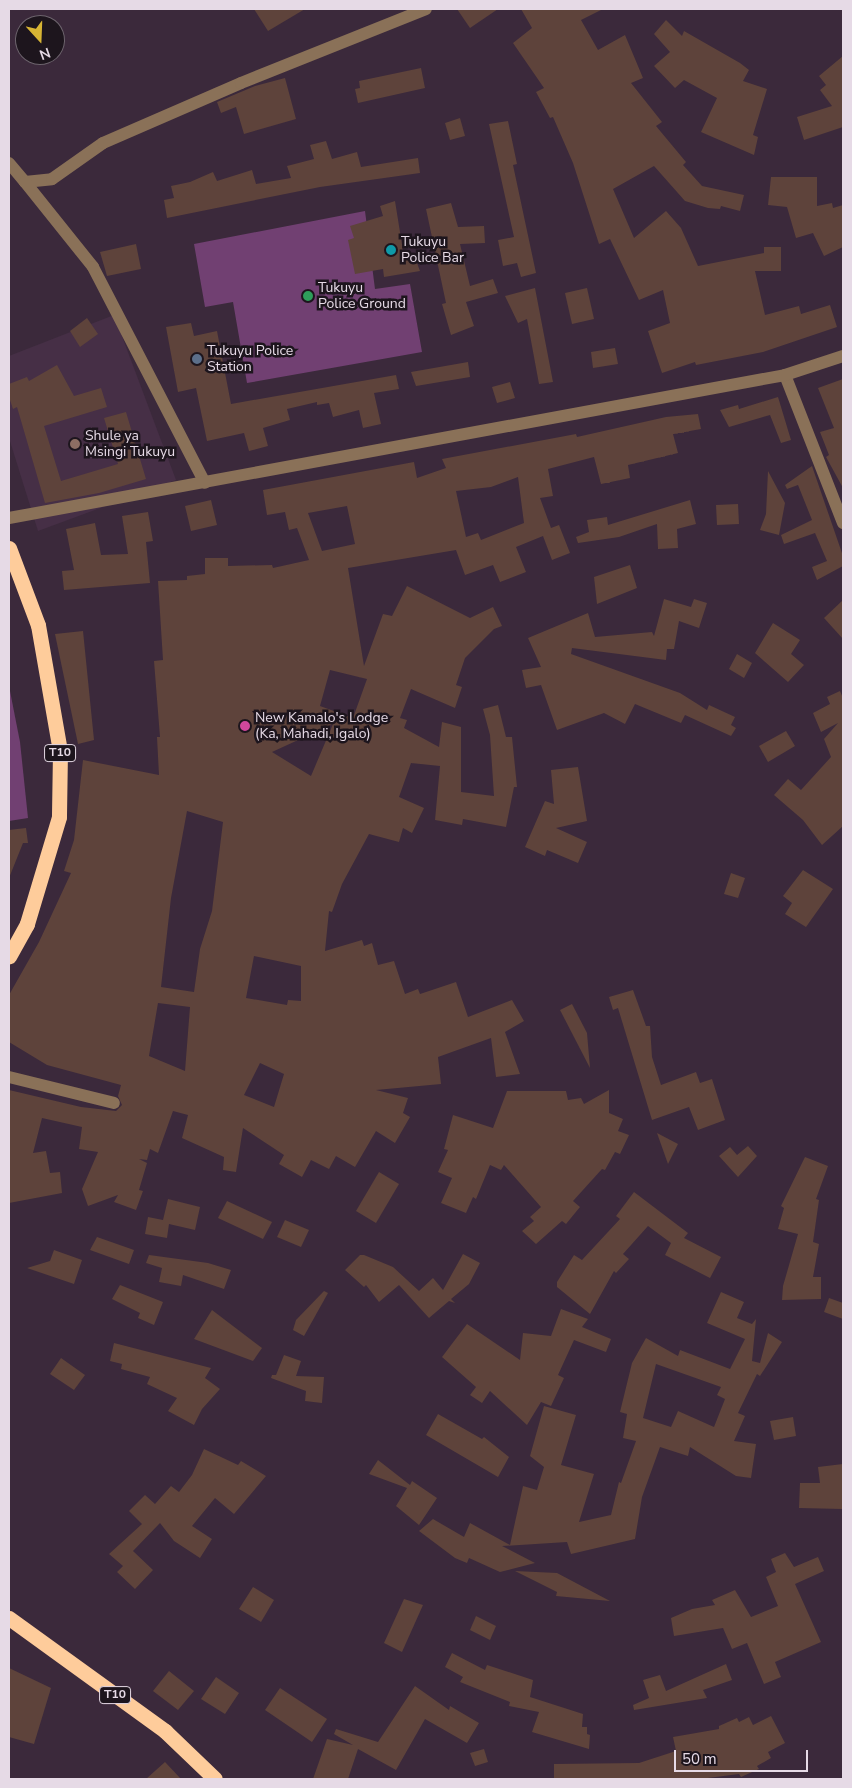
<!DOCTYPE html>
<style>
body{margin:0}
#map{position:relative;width:852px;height:1788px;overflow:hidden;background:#3b293b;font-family:"Nunito Sans",sans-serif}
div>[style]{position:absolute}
.built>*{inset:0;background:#462f46}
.green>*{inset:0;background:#714072}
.building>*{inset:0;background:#5e433b}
.minor>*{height:12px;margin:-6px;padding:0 6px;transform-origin:6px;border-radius:6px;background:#8a7158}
.highway>*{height:15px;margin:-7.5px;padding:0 7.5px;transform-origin:7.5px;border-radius:7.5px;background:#fecc9b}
.dots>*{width:14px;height:14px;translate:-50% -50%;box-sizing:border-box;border:2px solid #1d151d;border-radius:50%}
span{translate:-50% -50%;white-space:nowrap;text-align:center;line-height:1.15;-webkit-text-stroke:5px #1d151d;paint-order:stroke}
.shield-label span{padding:1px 4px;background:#1d151d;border:1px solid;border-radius:4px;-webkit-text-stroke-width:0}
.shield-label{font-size:12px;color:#e6dae6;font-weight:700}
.poi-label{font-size:14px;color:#e6dae6}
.left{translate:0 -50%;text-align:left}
.frame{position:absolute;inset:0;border:10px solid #e6dae6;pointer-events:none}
.north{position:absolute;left:15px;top:15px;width:50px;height:50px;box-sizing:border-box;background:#1d151d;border:1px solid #6d646d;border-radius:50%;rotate:160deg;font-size:14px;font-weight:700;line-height:20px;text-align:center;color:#e6dae6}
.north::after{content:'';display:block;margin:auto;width:18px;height:22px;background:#d7b434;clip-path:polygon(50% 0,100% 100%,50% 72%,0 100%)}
.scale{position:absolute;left:674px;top:1750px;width:134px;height:22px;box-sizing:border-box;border:2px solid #e6dae6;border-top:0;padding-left:6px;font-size:15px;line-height:18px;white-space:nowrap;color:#e6dae6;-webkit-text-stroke:4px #1d151d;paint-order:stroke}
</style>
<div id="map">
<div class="built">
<div style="clip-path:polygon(114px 315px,176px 480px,38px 531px,9px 438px,9px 356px)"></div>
</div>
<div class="green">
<div style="clip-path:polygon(365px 211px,375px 289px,410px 284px,422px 352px,247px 383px,233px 302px,205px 307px,194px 244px)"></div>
<div style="clip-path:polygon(9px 686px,20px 742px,28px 818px,9px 821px)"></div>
</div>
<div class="building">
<div style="clip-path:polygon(254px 9px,305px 9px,268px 31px)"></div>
<div style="clip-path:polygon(457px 9px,498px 9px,470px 28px)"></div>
<div style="clip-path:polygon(521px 9px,603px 9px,581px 20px,598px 50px,625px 35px,643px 78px,631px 83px,662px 122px,656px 126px,686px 162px,683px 165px,702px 186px,744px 195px,740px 211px,721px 206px,720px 209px,708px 208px,685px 201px,654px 166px,613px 189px,634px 238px,666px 211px,681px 228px,698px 266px,764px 253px,764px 247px,781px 247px,781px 271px,755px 271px,765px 315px,799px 306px,801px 314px,830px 305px,837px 327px,763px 352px,696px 365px,695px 362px,662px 373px,648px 331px,670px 323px,663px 290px,639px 300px,610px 239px,599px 244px,573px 163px,553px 117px,550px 118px,536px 92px,544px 88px,513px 43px,532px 28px)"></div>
<div style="clip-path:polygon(666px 20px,682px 36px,684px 31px,740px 63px,749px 70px,743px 81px,767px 89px,753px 135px,758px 137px,754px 155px,701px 132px,717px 98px,684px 80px,675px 88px,654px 66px,670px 52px,654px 34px)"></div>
<div style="clip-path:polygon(843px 56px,843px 127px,804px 140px,797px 117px,832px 106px,820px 90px,826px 85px,819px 76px)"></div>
<div style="clip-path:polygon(421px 68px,425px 88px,358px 103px,355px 89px,360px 88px,359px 81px)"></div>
<div style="clip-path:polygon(285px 78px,296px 119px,244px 134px,236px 107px,221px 113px,217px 102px,255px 86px)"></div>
<div style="clip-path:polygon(460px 118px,465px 136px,450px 140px,445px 123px)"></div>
<div style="clip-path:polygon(508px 121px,517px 164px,513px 165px,536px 273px,521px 277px,517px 263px,503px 266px,498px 240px,514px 237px,489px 124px)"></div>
<div style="clip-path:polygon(326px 141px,332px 159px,357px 152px,361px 167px,418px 158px,420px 173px,320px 187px,167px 218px,164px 200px,174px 198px,171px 186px,190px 182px,213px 172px,217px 181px,252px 170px,256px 184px,291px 178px,287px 166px,314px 159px,310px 145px)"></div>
<div style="clip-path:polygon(771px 177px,817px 177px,817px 206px,832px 203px,833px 208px,843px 205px,843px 247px,824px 256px,813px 233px,796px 238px,787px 207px,768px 205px)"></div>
<div style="clip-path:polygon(395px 201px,404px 257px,414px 255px,420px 271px,384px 277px,383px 269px,355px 274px,348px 240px,354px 238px,350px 226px,383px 216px,380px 206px)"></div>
<div style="clip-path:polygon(451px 203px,458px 227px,484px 226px,485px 243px,460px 244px,470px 286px,493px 279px,498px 293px,466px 302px,474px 326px,451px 335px,442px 304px,446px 303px,426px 209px)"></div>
<div style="clip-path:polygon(136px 244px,141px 269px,107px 276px,100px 252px)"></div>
<div style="clip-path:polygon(535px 288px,553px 382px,539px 384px,527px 319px,518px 323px,505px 296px)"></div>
<div style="clip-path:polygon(587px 288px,594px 319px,572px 324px,565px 293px)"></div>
<div style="clip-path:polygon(87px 318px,98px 334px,80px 347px,70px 331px)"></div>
<div style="clip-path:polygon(191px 323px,194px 336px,217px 331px,231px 404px,396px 375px,399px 389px,374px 393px,381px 424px,363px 428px,359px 410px,333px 417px,329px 403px,317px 405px,317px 402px,287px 409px,290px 420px,263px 428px,268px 446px,249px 451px,244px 433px,207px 441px,196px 388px,178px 392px,166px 327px)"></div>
<div style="clip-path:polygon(615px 348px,618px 364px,593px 368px,591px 352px)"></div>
<div style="clip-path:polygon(468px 362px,470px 377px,416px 386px,411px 372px)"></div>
<div style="clip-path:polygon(57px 365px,74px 396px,101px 388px,107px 407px,44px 426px,61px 481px,118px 464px,104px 418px,126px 412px,146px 479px,99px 493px,45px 503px,17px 407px,13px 409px,9px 397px,9px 384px,27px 377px,29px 381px)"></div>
<div style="clip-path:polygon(843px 379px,843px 488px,826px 457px,829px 455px,820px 432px,834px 428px,818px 388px)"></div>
<div style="clip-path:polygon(510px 382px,515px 398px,497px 403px,492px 387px)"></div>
<div style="clip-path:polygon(778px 397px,791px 440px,781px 443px,770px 415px,729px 427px,720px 410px,738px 405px,739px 409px)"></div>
<div style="clip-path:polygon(evenodd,698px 414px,701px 429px,673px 434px,678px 453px,628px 465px,630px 478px,601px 484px,594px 457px,548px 469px,553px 496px,540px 498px,551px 528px,559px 525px,570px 553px,552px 560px,543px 536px,516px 547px,526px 572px,500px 582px,493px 565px,465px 575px,456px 550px,348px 568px,364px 666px,383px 614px,392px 616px,407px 586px,470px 618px,493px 607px,502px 626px,494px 629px,465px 658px,456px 685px,462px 687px,455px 708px,411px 689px,400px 718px,407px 720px,404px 728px,439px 747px,442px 722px,461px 727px,461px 792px,494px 796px,490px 735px,483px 709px,498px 705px,506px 737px,512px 737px,517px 787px,514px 787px,506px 827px,463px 819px,462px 825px,435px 820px,440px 766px,411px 763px,399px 797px,424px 808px,412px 833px,403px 828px,399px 842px,369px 834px,342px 884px,332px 912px,329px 911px,325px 951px,362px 940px,364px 946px,372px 943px,378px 965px,394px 961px,405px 994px,418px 989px,420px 994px,456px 982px,468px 1017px,512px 1000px,524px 1021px,505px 1032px,520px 1074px,496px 1077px,491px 1038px,438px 1057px,441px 1084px,376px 1090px,408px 1098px,403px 1113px,410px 1117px,395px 1143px,376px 1131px,355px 1167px,336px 1156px,329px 1169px,311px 1160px,302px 1177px,279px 1164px,284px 1155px,243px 1128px,236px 1172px,223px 1170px,224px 1157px,182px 1138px,188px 1115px,173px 1111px,158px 1153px,150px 1149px,147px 1160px,139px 1159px,147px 1163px,139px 1190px,143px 1191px,136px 1210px,114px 1202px,118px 1195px,88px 1206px,82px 1189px,98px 1152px,79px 1149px,82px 1127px,42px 1118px,33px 1153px,46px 1151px,50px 1173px,60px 1172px,62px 1193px,9px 1203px,9px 1090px,81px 1107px,116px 1111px,122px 1105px,118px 1096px,121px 1085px,47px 1065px,9px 1042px,9px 995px,39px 942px,71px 873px,64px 871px,74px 840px,83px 760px,159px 775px,157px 737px,160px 737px,154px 661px,163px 660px,158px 581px,187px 580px,187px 576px,205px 574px,205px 558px,228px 558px,228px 566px,272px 565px,273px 568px,309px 560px,297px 528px,289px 530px,285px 512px,267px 515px,263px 490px,414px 462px,417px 478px,446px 468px,442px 459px,576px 434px,577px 437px,666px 417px,698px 414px,518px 477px,524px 523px,481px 540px,478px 533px,466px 537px,456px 491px,491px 487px,518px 477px,698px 414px,347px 506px,355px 544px,322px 551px,308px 513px,347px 506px,698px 414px,330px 670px,367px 679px,353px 718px,320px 706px,330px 670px,698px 414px,333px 724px,311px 776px,272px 752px,333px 724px,698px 414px,187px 811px,223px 822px,212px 911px,200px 949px,194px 992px,161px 987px,171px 898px,187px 811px,698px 414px,254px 956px,301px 966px,301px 1001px,288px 1000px,287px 1005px,246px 998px,254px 956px,698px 414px,158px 1003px,190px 1007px,185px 1071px,149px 1056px,158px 1003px,698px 414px,260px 1063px,284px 1074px,274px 1107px,244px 1095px,260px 1063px)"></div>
<div style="clip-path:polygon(812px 466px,843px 556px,843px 566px,817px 580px,812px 567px,827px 561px,815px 533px,784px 544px,781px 535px,812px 520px,798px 485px,787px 489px,785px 485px)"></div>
<div style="clip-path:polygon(768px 471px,785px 503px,779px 535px,760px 530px,766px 514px)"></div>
<div style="clip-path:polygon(211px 500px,217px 525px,191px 531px,185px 506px)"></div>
<div style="clip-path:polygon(690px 500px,696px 524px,677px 529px,678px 548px,658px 549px,657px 524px,619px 537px,578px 543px,576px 537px,589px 532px,587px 520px,607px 517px,608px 525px)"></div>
<div style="clip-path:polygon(738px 504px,739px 524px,717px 525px,716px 505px)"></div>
<div style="clip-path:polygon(148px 512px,153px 541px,146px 542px,150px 583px,64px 590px,62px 571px,74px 570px,66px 529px,95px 523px,101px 555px,128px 554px,122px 516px)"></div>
<div style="clip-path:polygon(630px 565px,637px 588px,597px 604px,594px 577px)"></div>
<div style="clip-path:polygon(664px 599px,691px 607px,694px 599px,707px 603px,699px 628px,679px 621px,674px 649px,667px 649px,666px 660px,572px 648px,571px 654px,680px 693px,707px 710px,709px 705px,735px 717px,731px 725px,736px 728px,731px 736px,685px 715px,681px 723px,635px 704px,625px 724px,604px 713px,557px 730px,541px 685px,526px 688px,522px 670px,541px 667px,528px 638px,588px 613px,595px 637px,652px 632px,654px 636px)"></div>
<div style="clip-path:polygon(843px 600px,843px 639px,824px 618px)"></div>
<div style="clip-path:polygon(773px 623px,800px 640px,791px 654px,804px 665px,788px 682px,755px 653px)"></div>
<div style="clip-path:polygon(83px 631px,94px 740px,78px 744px,55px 634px)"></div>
<div style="clip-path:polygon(737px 654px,752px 663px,744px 678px,729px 669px)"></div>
<div style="clip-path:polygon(840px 691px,843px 698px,843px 826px,822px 845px,803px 820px,774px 795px,788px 779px,801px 790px,831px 757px,824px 739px,838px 723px,821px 732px,813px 713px,830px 704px,827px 697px)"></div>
<div style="clip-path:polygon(786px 731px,795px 746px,768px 762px,759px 746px)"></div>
<div style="clip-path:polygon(578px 767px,587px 821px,556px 828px,587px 842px,578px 863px,547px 850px,545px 856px,525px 847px,545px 801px,554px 804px,551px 770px)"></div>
<div style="clip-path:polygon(26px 828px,28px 843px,23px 843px,9px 878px,9px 830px)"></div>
<div style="clip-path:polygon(803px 870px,833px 889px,806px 927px,785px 914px,792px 903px,783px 896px)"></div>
<div style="clip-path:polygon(731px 873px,745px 878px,738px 898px,724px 894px)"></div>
<div style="clip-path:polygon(633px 990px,646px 1026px,650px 1026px,652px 1057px,661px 1085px,696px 1072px,700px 1083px,712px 1079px,725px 1120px,698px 1130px,689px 1107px,652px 1120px,618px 1008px,613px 1010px,609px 997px)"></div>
<div style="clip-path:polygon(572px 1004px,587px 1033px,590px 1068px,560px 1010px)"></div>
<div style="clip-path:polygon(609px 1090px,609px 1113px,623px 1119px,618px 1131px,629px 1135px,620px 1154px,615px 1152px,605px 1170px,602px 1169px,573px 1201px,580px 1207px,566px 1224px,562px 1221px,536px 1244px,522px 1231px,534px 1221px,530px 1217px,541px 1207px,504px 1165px,501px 1170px,490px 1165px,476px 1199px,473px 1197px,466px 1213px,441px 1203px,452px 1178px,438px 1172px,448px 1150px,444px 1149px,453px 1115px,493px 1128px,507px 1091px,566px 1091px,568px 1100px,581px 1098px,584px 1104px)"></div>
<div style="clip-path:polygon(657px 1133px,678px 1144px,668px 1164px)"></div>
<div style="clip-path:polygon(748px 1146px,757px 1156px,738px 1177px,719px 1156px,730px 1147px,737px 1155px)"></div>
<div style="clip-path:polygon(805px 1157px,828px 1166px,816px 1199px,819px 1200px,813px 1242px,819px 1244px,813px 1277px,821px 1277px,821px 1299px,782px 1300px,783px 1286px,798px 1234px,778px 1229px,784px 1208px,781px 1206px)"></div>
<div style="clip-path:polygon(379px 1172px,399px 1184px,376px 1223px,356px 1211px)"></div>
<div style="clip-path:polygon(634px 1192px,688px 1233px,684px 1238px,721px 1257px,710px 1278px,665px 1255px,671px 1243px,648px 1226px,623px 1254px,629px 1259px,616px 1273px,614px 1271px,590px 1314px,557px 1287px,557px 1282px,574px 1255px,582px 1260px,620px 1219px,616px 1216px)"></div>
<div style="clip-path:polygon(168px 1199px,200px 1207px,195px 1230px,169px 1224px,167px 1238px,145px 1234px,148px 1217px,163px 1220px)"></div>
<div style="clip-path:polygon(227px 1201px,272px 1222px,263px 1239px,218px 1218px)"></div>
<div style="clip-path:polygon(285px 1220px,309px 1230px,301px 1247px,277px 1237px)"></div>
<div style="clip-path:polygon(97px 1237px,134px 1250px,129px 1264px,90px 1250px)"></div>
<div style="clip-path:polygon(54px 1250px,82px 1260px,74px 1284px,27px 1268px,50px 1261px)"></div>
<div style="clip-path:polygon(463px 1254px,480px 1263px,469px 1284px,451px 1299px,455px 1303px,449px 1301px,429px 1318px,399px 1285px,379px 1302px,366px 1285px,364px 1287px,345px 1270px,360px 1255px,364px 1255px,393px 1267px,419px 1291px,433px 1278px,443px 1290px)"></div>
<div style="clip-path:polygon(149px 1255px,208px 1263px,231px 1270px,224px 1289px,183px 1275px,181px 1286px,159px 1282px,162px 1268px,146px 1263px)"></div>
<div style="clip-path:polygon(120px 1285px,163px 1302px,154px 1325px,138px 1318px,140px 1313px,112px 1299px)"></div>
<div style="clip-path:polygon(324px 1291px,328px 1293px,304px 1336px,293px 1330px,296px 1320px)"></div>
<div style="clip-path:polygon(evenodd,721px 1292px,744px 1302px,737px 1318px,752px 1324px,756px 1319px,752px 1361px,760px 1363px,768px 1333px,782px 1342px,760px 1376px,757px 1374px,738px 1413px,745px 1416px,734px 1441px,756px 1444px,751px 1478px,736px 1476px,690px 1447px,688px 1456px,660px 1447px,642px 1497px,635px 1539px,571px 1554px,567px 1542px,502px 1546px,535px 1563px,500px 1572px,469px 1558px,467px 1563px,455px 1558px,419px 1531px,433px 1519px,464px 1537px,470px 1523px,510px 1545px,523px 1486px,537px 1490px,544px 1467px,530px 1456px,544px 1406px,576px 1415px,561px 1465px,594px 1474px,579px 1522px,611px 1515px,619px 1482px,621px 1483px,636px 1441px,623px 1438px,627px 1414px,620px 1412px,632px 1363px,646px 1338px,678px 1356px,680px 1350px,730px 1369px,745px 1339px,707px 1323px,721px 1292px,656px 1364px,721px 1387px,717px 1395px,725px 1399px,714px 1427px,678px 1411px,671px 1427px,643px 1418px,656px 1364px)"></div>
<div style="clip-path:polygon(829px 1298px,843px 1303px,843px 1319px,824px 1312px)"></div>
<div style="clip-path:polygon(561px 1309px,588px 1319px,582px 1327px,611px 1339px,606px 1352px,574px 1340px,558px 1375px,564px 1378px,551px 1406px,541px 1402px,527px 1425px,490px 1391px,482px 1403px,470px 1395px,476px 1387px,442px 1357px,467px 1324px,520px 1360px,523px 1333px,551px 1336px)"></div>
<div style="clip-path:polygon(212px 1310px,262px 1348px,253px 1361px,194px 1339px)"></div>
<div style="clip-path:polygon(114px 1343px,211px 1368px,205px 1378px,220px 1389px,202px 1409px,194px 1425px,168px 1411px,177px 1398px,147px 1384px,150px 1377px,121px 1369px,122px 1364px,110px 1361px)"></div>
<div style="clip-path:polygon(284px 1355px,301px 1361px,296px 1376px,324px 1377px,322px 1403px,305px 1401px,306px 1391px,271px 1378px,272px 1375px,276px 1375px)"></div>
<div style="clip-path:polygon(61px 1358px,85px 1375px,74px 1390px,50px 1374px)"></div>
<div style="clip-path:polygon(438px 1414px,482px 1439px,484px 1437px,509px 1457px,498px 1477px,426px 1435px)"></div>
<div style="clip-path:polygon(793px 1417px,796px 1436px,774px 1440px,770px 1421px)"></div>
<div style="clip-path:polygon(204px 1449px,238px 1465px,241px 1461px,266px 1476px,234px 1514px,215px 1498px,192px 1526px,212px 1539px,200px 1558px,174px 1541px,160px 1523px,133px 1551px,153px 1570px,135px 1589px,117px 1572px,123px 1566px,109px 1554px,142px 1524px,129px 1511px,145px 1495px,155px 1504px,171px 1486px,179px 1492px,192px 1475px)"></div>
<div style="clip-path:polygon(378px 1460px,410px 1485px,412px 1481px,437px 1498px,419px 1525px,396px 1506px,407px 1488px,369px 1474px)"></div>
<div style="clip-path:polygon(843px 1464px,843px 1509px,799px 1508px,800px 1483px,820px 1483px,818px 1467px)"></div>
<div style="clip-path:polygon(785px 1553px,794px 1567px,818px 1557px,824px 1571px,795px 1584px,821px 1642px,775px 1662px,781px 1677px,764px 1684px,747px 1643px,732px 1649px,723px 1628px,674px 1636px,671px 1618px,692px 1609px,715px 1605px,712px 1600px,735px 1590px,751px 1617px,778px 1606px,766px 1577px,776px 1572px,771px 1559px)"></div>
<div style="clip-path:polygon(515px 1571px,557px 1573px,610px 1601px,556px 1596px,557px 1592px)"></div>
<div style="clip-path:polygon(253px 1587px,274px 1600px,261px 1622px,239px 1609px)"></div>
<div style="clip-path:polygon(404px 1599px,423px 1605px,402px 1652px,384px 1643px)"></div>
<div style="clip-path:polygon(476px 1616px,496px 1626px,490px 1640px,470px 1630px)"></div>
<div style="clip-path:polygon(452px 1653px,485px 1670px,487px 1665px,533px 1680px,530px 1697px,583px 1714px,582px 1727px,587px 1727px,587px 1734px,590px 1735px,589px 1749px,532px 1732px,539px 1712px,509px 1706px,510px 1702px,460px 1682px,463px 1677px,445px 1667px)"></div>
<div style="clip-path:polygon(726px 1664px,732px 1680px,703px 1690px,707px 1698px,634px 1710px,633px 1705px,649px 1698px,643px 1680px,660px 1675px,666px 1691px)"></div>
<div style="clip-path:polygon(9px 1668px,51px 1688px,34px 1744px,9px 1737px)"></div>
<div style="clip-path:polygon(169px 1671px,194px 1691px,178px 1710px,153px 1691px)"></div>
<div style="clip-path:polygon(216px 1677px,239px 1693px,225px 1714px,201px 1699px)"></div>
<div style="clip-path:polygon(415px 1686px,449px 1710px,450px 1706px,479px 1723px,467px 1743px,425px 1719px,396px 1770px,358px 1749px,348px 1779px,313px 1779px,327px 1739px,353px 1745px,334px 1734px,336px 1729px,378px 1742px)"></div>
<div style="clip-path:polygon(280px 1688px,327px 1719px,312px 1742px,265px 1710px)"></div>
<div style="clip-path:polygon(771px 1716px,785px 1743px,768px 1752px,771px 1758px,757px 1766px,759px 1769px,741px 1777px,739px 1774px,700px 1779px,554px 1779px,554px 1764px,639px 1763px,676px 1751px,673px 1737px,719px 1729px,719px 1726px,737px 1718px,739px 1722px,749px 1717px,753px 1725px)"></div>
<div style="clip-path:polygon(484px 1749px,488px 1762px,475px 1766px,470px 1753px)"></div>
<div style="clip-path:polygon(165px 1762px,181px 1779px,146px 1779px)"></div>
</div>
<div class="minor">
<div style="left:9px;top:163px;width:25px;rotate:50deg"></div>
<div style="left:25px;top:182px;width:27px;rotate:-6deg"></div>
<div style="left:52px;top:179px;width:62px;rotate:-35.2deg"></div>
<div style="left:103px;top:143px;width:150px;rotate:-23.5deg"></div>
<div style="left:241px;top:83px;width:199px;rotate:-21.8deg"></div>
<div style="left:25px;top:182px;width:109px;rotate:51.3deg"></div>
<div style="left:93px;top:267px;width:243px;rotate:62.6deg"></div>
<div style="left:785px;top:375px;width:159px;rotate:68.6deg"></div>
<div style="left:9px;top:518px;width:789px;rotate:-10.44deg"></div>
<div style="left:785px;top:375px;width:61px;rotate:-18.1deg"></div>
<div style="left:9px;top:1077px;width:108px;rotate:13.9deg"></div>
</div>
<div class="highway">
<div style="left:9px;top:548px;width:82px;rotate:69.4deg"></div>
<div style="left:38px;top:625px;width:128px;rotate:80.1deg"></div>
<div style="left:60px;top:751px;width:66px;rotate:90.9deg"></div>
<div style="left:59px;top:817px;width:112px;rotate:106.7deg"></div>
<div style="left:27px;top:924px;width:37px;rotate:119deg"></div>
<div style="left:9px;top:1618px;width:193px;rotate:35.9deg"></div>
<div style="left:165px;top:1731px;width:69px;rotate:43.8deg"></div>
</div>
<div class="dots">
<div style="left:391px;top:250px;background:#0f9aa8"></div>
<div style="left:308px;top:296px;background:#2e9e5b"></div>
<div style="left:197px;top:359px;background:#5c6f8a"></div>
<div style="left:75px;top:444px;background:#8d6e63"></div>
<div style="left:245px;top:726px;background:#d1479c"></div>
</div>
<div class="shield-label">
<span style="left:60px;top:753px">T10</span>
<span style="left:115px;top:1695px">T10</span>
</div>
<div class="poi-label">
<span class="left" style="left:401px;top:250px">Tukuyu<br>Police Bar</span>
<span class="left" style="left:318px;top:296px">Tukuyu<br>Police Ground</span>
<span class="left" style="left:207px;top:359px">Tukuyu Police<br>Station</span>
<span class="left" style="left:85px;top:444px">Shule ya<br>Msingi Tukuyu</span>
<span class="left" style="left:255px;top:726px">New Kamalo's Lodge<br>(Ka, Mahadi, Igalo)</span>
</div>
<div class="frame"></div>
<div class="north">N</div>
<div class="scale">50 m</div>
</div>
